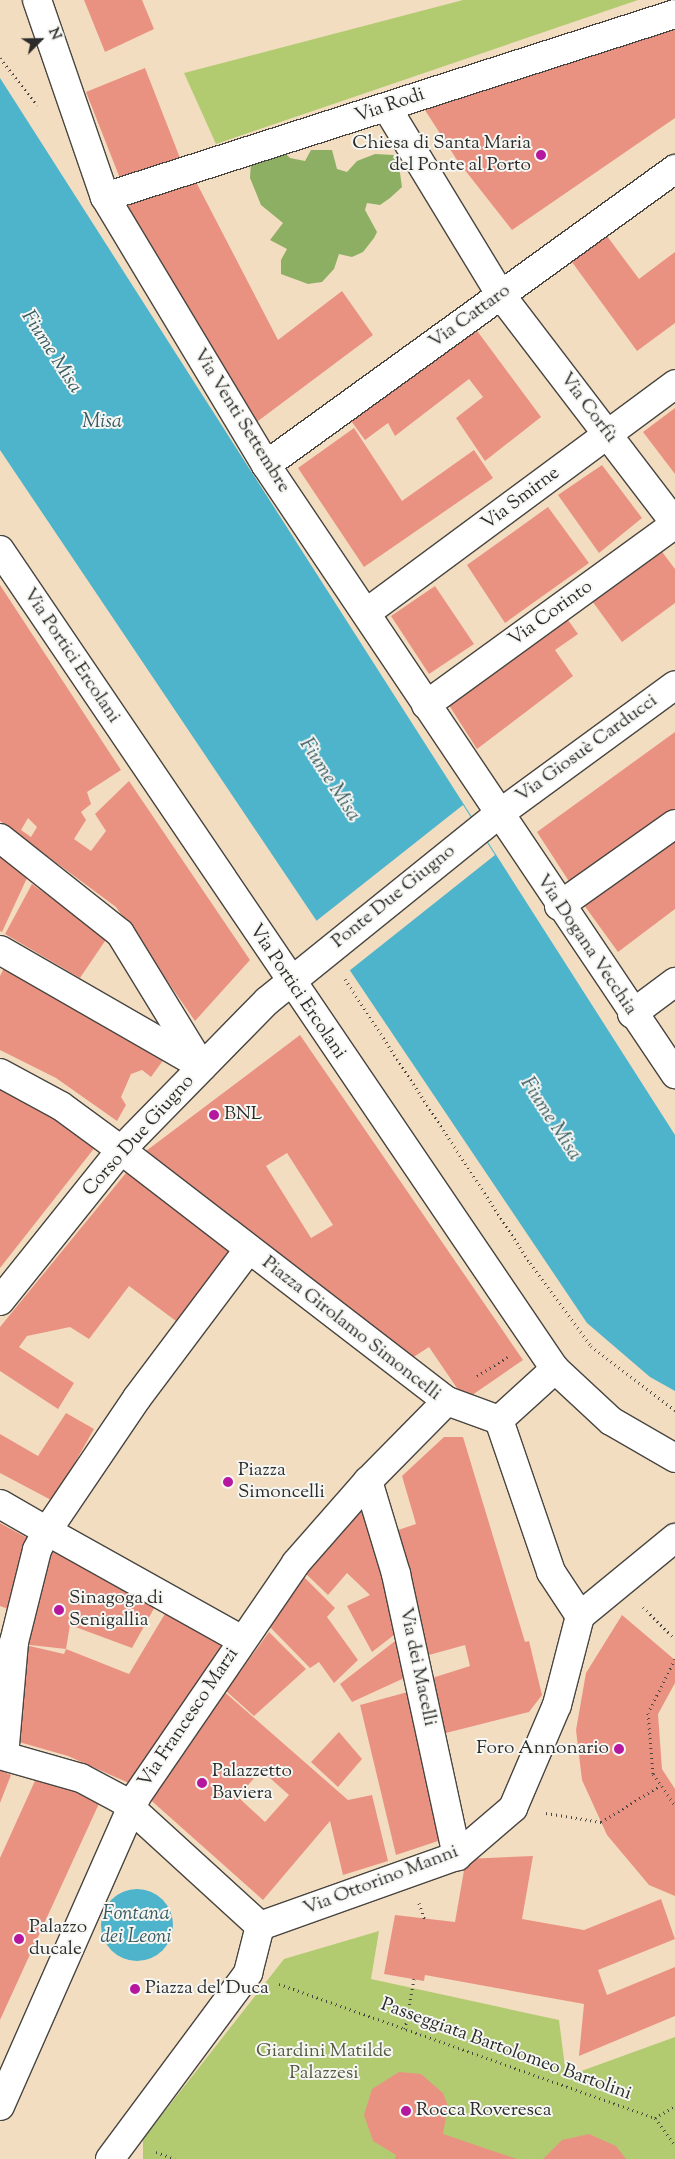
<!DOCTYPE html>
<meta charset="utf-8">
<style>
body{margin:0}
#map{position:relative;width:675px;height:2159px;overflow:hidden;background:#f3ddc0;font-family:"Sorts Mill Goudy",serif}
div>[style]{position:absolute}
.green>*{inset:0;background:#b2cb71}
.forest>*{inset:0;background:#8daf63}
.water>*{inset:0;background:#4db4cb}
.round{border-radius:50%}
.pier>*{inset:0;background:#f3ddc0}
.building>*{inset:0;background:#ea9282}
.path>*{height:3px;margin-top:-1.5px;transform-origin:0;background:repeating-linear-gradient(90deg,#494641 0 1px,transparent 0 5px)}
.roads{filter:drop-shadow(1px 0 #494641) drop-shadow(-1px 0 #494641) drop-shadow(0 1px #494641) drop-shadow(0 -1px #494641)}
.minor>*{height:28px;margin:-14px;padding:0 14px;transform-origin:14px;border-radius:14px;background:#fff}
.dots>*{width:14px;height:14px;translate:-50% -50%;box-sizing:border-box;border:2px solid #f6f6f2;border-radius:50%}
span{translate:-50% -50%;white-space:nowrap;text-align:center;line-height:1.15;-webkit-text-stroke:4px #f6f6f2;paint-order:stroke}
.street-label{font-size:19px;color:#2b2b2b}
.poi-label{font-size:19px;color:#2b2b2b}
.right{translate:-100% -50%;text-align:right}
.left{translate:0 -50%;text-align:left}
.park-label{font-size:19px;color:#545b40}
.water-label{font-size:20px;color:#375b63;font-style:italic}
.north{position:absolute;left:15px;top:15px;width:50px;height:50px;-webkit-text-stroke:4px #f6f6f2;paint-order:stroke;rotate:67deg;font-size:14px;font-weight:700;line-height:20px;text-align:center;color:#2b2b2b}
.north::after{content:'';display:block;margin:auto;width:18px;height:22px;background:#2b2b2b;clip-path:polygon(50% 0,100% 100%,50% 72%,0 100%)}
</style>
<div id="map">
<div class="green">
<div style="clip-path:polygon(463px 0,638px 0,216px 144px,184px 73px)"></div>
<div style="clip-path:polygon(379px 1931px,371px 1979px,559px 2020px,565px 2067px,573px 2074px,675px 2037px,675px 2159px,143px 2159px,143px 2139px,284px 1959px)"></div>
</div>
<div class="forest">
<div style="clip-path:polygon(282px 150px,290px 158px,305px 161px,311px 150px,332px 150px,337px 169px,347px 172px,357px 161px,375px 154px,394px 155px,400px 173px,402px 187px,390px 198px,380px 205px,367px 203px,365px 210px,377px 232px,374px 238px,363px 252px,352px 257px,339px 254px,334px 269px,322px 282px,308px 284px,281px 274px,281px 260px,287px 249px,270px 240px,283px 223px,261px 205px,250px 178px,251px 160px)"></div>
</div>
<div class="water">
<div style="clip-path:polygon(0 78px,675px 1135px,675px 1391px,650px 1377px,587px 1323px,0 450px)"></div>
<div class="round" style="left:101px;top:1889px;width:72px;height:72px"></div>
</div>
<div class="pier">
<div style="clip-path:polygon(463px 805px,495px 855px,349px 971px,315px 922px)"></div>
</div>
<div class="building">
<div style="clip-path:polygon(84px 0,142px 0,154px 29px,105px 52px)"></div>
<div style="clip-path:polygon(675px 25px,675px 118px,512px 230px,457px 160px,423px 107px)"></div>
<div style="clip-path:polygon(145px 68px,180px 158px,121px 181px,86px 92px)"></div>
<div style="clip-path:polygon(193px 176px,278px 340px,342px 291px,373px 335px,246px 430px,121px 201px)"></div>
<div style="clip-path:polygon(604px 232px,639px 279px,675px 252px,675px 323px,637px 351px,569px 258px)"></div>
<div style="clip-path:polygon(472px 324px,541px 417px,485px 461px,456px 418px,483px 397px,469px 379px,395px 436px,388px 423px,365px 440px,346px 414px)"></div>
<div style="clip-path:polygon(675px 408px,675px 474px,643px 432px)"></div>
<div style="clip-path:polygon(354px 428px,402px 501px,474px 450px,493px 478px,364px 567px,298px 468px)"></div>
<div style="clip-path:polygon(602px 465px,642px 518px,599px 553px,558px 495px)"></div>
<div style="clip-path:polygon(548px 507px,589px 563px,505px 623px,467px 565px)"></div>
<div style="clip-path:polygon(657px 545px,675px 569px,675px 603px,622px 642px,587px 594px)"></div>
<div style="clip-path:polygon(evenodd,0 585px,121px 770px,87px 792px,91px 804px,81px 812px,86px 820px,74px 839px,91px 851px,106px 831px,95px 814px,129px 781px,250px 960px,195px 1021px,116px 907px,0 821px,0 585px,28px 818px,37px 827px,31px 837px,21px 830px,28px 818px)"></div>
<div style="clip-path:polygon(435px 586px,474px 644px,429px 674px,391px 616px)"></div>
<div style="clip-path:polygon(563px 613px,578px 634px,555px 650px,573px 676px,477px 749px,445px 699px)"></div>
<div style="clip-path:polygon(675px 732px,675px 811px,572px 886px,537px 832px)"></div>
<div style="clip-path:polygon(675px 841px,675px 909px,618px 952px,584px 905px)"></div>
<div style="clip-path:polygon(0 854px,27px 878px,2px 932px,0 931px)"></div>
<div style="clip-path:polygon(32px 884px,107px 938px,80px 978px,5px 934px)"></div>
<div style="clip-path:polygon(4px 968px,164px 1059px,151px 1077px,142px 1070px,131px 1074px,121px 1097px,126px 1105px,117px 1121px,56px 1078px,0 1050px,0 976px)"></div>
<div style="clip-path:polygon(evenodd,300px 1035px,523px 1360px,465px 1400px,429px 1347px,412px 1358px,146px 1151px,300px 1035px,287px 1153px,333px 1225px,311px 1238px,266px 1166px,287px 1153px)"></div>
<div style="clip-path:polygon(0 1088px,69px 1124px,96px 1146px,0 1268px)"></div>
<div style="clip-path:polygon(130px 1168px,233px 1246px,176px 1321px,129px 1286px,89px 1339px,70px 1327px,27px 1336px,19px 1347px,74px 1383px,58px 1409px,0 1371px,0 1327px)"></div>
<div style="clip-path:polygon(66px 1413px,94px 1429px,53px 1501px,0 1473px,0 1434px,38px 1456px)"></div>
<div style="clip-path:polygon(444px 1437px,463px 1437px,525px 1642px,529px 1641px,542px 1695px,529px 1712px,442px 1734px,429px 1679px,470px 1666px,465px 1645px,429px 1655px,398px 1530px,416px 1524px,402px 1476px)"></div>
<div style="clip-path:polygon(367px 1506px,403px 1628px,372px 1652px,347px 1606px,370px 1595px,347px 1573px,328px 1595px,303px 1571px)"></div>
<div style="clip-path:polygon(0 1523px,31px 1540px,11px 1610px,0 1606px)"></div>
<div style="clip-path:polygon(45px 1548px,157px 1603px,132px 1648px,70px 1625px,66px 1649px,129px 1674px,169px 1607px,229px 1642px,131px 1784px,68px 1756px,12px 1740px,21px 1644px,64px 1654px,66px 1649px,21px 1644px)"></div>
<div style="clip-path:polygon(303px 1576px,335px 1608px,327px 1617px,358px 1660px,334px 1683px,319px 1662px,310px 1668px,268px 1625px)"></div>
<div style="clip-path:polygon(622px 1615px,675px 1660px,675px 1683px,658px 1714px,662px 1769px,675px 1789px,675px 1896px,649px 1885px,607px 1835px,582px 1780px,576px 1730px,586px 1673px)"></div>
<div style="clip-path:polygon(269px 1632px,306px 1669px,254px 1716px,226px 1691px)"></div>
<div style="clip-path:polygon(404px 1634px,413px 1674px,352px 1702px,340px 1684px)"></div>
<div style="clip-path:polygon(evenodd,221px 1689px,348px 1800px,372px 1795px,388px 1861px,343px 1875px,330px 1821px,263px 1900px,145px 1795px,221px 1689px,261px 1770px,289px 1795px,265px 1822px,238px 1797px,261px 1770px)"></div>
<div style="clip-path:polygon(415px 1690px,447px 1838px,396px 1855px,360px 1705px)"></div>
<div style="clip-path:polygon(339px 1732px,362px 1759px,338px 1787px,311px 1762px)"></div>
<div style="clip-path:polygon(0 1770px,11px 1775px,0 1803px)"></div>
<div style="clip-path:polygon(39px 1772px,102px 1797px,0 2020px,0 1858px)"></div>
<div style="clip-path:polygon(533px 1856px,522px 1919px,584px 1930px,661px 1899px,675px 1939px,598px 1970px,607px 1995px,675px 1967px,675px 2016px,579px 2056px,584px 2004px,425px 1975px,424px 1981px,384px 1974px,395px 1915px,455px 1922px,466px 1859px)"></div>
<div style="clip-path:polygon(399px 2072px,421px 2074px,443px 2093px,448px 2106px,443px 2134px,517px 2159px,395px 2159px,396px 2155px,373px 2141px,364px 2115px,372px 2089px)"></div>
<div style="clip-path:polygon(589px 2134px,616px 2146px,626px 2159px,543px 2159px,562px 2140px)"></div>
</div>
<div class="path">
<div style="left:0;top:58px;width:60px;rotate:51.8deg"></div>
<div style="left:345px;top:979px;width:339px;rotate:56.9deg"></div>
<div style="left:530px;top:1263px;width:103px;rotate:53.7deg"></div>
<div style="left:591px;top:1346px;width:106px;rotate:37.3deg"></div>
<div style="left:477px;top:1376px;width:36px;rotate:-32deg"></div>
<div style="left:643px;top:1607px;width:45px;rotate:45deg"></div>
<div style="left:675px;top:1659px;width:60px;rotate:116.6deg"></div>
<div style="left:648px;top:1713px;width:61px;rotate:85.3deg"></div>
<div style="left:653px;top:1774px;width:38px;rotate:55deg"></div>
<div style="left:546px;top:1813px;width:56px;rotate:9.3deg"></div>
<div style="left:601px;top:1822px;width:70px;rotate:-31.7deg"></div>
<div style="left:419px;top:1903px;width:18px;rotate:71deg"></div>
<div style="left:279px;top:1984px;width:399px;rotate:19.6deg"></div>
<div style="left:655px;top:2118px;width:34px;rotate:54deg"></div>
<div style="left:405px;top:2029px;width:51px;rotate:-79.8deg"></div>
<div style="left:655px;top:2118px;width:23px;rotate:-31deg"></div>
<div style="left:156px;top:2152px;width:20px;rotate:20deg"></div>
</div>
<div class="roads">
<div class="minor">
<div style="left:37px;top:0;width:208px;rotate:71deg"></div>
<div style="left:105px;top:197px;width:313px;rotate:59deg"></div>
<div style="left:266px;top:465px;width:734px;rotate:56.11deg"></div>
<div style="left:387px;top:108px;width:218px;rotate:58.7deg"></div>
<div style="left:500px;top:294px;width:288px;rotate:52.6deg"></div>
<div style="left:105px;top:197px;width:599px;rotate:-17.8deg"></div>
<div style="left:266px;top:465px;width:505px;rotate:-35.89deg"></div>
<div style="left:0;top:550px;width:989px;rotate:55.88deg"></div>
<div style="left:555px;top:1369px;width:76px;rotate:42.9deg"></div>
<div style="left:611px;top:1421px;width:74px;rotate:30deg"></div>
<div style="left:366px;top:613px;width:385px;rotate:-36.5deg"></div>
<div style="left:426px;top:705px;width:308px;rotate:-36deg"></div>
<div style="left:0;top:838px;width:153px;rotate:38.4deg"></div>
<div style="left:120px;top:933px;width:157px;rotate:58.5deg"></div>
<div style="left:559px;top:906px;width:142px;rotate:-35.3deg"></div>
<div style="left:0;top:950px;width:231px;rotate:29.9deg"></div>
<div style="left:632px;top:1014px;width:54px;rotate:-36.7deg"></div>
<div style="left:0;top:1073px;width:69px;rotate:28.4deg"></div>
<div style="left:61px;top:1106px;width:74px;rotate:36.3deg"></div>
<div style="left:121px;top:1150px;width:411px;rotate:37.6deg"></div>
<div style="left:447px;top:1401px;width:55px;rotate:20.1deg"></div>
<div style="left:0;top:1301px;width:193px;rotate:-51.3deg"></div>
<div style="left:121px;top:1150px;width:209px;rotate:-45.6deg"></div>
<div style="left:267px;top:1001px;width:298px;rotate:-38.9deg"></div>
<div style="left:499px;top:814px;width:218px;rotate:-36.2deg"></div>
<div style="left:499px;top:1420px;width:161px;rotate:71.1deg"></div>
<div style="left:551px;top:1572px;width:53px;rotate:56.6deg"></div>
<div style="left:499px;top:1420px;width:76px;rotate:-42.3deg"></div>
<div style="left:368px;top:1481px;width:97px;rotate:73.2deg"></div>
<div style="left:396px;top:1574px;width:289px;rotate:77.8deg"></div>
<div style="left:0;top:1504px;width:54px;rotate:29.9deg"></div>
<div style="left:47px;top:1531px;width:21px;rotate:118deg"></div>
<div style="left:37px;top:1550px;width:95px;rotate:104deg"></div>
<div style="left:14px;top:1642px;width:114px;rotate:95deg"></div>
<div style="left:580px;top:1616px;width:123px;rotate:-39.4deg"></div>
<div style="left:242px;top:1640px;width:223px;rotate:-150.8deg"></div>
<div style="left:47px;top:1531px;width:161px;rotate:-55.9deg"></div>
<div style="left:137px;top:1398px;width:186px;rotate:-53.1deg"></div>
<div style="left:0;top:1755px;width:84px;rotate:15.9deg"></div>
<div style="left:81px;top:1778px;width:47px;rotate:28.2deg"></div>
<div style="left:122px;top:1800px;width:187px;rotate:42.4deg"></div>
<div style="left:260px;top:1926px;width:209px;rotate:-19.6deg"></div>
<div style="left:457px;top:1856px;width:74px;rotate:-40.6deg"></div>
<div style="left:513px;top:1808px;width:112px;rotate:-66.9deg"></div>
<div style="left:557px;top:1705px;width:92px;rotate:-75.5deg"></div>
<div style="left:0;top:2106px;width:338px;rotate:-66.2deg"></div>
<div style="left:136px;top:1797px;width:283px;rotate:-55.6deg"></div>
<div style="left:296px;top:1563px;width:109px;rotate:-48.7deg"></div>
<div style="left:368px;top:1481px;width:112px;rotate:-45.4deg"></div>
<div style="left:110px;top:2159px;width:232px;rotate:-53.4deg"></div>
<div style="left:248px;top:1973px;width:49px;rotate:-75.7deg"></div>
</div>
</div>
<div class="dots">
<div style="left:541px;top:155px;background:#b5179e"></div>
<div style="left:214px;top:1115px;background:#b5179e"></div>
<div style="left:228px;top:1482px;background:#b5179e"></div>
<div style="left:59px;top:1610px;background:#b5179e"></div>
<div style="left:619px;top:1749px;background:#b5179e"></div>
<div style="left:202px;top:1783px;background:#b5179e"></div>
<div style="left:19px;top:1939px;background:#b5179e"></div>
<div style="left:135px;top:1989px;background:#b5179e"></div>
<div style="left:406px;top:2111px;background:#b5179e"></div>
</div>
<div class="street-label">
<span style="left:390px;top:106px;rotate:-19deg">Via Rodi</span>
<span style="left:470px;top:317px;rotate:-36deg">Via Cattaro</span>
<span style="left:588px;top:408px;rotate:53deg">Via Corfù</span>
<span style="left:241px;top:421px;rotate:58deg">Via Venti Settembre</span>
<span style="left:521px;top:499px;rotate:-37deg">Via Smirne</span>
<span style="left:551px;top:614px;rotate:-36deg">Via Corinto</span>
<span style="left:71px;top:656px;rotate:56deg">Via Portici Ercolani</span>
<span style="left:587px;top:749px;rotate:-36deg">Via Giosuè Carducci</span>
<span style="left:394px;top:897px;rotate:-39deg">Ponte Due Giugno</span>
<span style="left:586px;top:945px;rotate:56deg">Via Dogana Vecchia</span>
<span style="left:297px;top:992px;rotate:56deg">Via Portici Ercolani</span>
<span style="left:139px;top:1136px;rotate:-48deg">Corso Due Giugno</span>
<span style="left:351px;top:1329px;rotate:38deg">Piazza Girolamo Simoncelli</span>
<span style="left:417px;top:1667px;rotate:78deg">Via dei Macelli</span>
<span style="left:189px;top:1718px;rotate:-56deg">Via Francesco Marzi</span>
<span style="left:381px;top:1881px;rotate:-21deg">Via Ottorino Manni</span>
<span style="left:506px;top:2050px;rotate:20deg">Passeggiata Bartolomeo Bartolini</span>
</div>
<div class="poi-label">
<span class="right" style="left:531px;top:155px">Chiesa di Santa Maria<br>del Ponte al Porto</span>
<span class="left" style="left:224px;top:1115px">BNL</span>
<span class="left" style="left:238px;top:1482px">Piazza<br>Simoncelli</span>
<span class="left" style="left:69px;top:1610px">Sinagoga di<br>Senigallia</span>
<span class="right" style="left:609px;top:1749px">Foro Annonario</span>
<span class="left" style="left:212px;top:1783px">Palazzetto<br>Baviera</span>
<span class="left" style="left:29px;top:1939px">Palazzo<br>ducale</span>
<span class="left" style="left:145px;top:1989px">Piazza del Duca</span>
<span class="left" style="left:416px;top:2111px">Rocca Roveresca</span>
</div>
<div class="park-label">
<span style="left:324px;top:2063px">Giardini Matilde<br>Palazzesi</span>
</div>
<div class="water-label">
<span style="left:51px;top:352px;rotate:57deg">Fiume Misa</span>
<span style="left:102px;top:422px">Misa</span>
<span style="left:329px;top:780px;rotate:57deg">Fiume Misa</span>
<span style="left:550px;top:1119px;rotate:57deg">Fiume Misa</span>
<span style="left:136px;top:1926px">Fontana<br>dei Leoni</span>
</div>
<div class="north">N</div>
</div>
